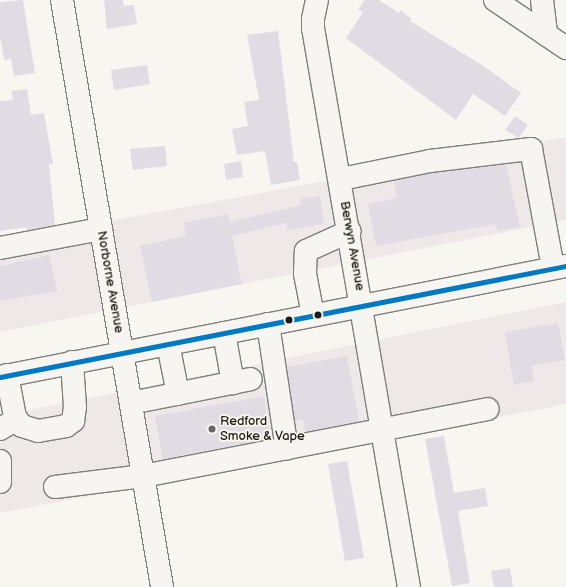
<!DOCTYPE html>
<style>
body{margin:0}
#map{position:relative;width:566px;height:587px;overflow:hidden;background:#f8f6f0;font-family:"Balsamiq Sans",sans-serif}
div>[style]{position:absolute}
.built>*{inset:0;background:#eee8e9}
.building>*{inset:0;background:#e1dce3}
.roads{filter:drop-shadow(1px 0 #7f7e7b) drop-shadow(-1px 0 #7f7e7b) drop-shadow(0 1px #7f7e7b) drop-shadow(0 -1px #7f7e7b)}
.minor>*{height:22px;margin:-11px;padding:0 11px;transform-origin:11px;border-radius:11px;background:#f6f5f1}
.major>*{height:22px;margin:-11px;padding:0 11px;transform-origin:11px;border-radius:11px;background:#f6f5f1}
.bus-1>*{height:5px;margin:-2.5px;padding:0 2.5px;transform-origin:2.5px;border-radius:2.5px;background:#0079c2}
.dots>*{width:11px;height:11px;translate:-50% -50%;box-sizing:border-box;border:2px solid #fbf7ec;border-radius:50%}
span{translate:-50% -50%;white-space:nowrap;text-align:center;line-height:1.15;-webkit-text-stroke:3.5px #fbf7ec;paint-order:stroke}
.street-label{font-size:13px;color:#1c1c1c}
.poi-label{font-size:13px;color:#1c1c1c}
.left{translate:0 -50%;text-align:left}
</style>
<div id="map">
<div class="built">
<div style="clip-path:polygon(566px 137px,566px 220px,0 332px,0 241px)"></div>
<div style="clip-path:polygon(566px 302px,566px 404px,0 513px,0 416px)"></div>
</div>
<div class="building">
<div style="clip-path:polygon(23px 0,35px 73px,14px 76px,11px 59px,4px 60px,0 37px,0 2px)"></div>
<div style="clip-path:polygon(104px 0,123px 0,124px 6px,134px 5px,137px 24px,107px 29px)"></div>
<div style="clip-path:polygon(365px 0,379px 0,399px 13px,400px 10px,412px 19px,410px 21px,482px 65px,521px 93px,505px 116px,473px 94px,456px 120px,346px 38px,363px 12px,358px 9px)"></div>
<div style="clip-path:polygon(278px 31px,294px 162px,297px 162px,300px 180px,271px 185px,265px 151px,237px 155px,232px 129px,248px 126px,244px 102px,259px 100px,247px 35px)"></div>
<div style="clip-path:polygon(147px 65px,150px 84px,114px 90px,111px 70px)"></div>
<div style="clip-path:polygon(27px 89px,31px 115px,44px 113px,53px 164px,49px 164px,55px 225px,27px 230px,27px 227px,0 231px,0 101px,13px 100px,11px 91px)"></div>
<div style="clip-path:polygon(515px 116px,528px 125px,519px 138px,505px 130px)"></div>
<div style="clip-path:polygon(165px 146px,167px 166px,133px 170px,130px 149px)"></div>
<div style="clip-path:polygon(241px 161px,243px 177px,226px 180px,224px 164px)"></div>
<div style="clip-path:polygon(506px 165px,520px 227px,498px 231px,495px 224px,376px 246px,368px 204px,397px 198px,394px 181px,432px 173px)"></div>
<div style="clip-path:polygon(320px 196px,324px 224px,287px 230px,286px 223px,232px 236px,242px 284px,152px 302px,140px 246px,186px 236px,184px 223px,228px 214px,230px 222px,301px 205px,300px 199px)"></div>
<div style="clip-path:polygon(49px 255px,57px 291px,0 301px,0 266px)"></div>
<div style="clip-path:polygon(558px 323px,565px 360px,532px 366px,534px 381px,514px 385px,505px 332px)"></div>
<div style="clip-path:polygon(347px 356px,359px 421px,305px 432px,303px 419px,295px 421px,287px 367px)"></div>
<div style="clip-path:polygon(264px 396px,271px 438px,163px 459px,155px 416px)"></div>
<div style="clip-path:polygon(444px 436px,454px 493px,485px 488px,488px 506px,458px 511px,470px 583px,452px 586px,425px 439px)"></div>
<div style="clip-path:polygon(347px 461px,364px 558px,345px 561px,328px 464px)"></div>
<div style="clip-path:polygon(510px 568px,513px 587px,494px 587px,491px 571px)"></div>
</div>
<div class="roads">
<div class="minor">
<div style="left:62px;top:0;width:595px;rotate:80.33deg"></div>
<div style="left:317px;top:0;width:19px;rotate:102deg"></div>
<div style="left:313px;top:19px;width:9px;rotate:90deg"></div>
<div style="left:313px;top:28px;width:567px;rotate:80.26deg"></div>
<div style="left:495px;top:0;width:86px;rotate:34.1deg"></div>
<div style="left:542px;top:0;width:35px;rotate:83deg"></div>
<div style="left:341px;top:179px;width:91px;rotate:-11.4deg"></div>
<div style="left:430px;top:161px;width:102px;rotate:-6.8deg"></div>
<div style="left:531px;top:149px;width:121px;rotate:79.5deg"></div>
<div style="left:0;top:248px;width:103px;rotate:-10.7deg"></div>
<div style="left:313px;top:315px;width:42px;rotate:-101deg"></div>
<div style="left:305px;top:274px;width:23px;rotate:-88deg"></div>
<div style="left:306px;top:251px;width:48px;rotate:-24.4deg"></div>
<div style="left:268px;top:324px;width:126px;rotate:81.4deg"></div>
<div style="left:224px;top:333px;width:51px;rotate:79.8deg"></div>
<div style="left:168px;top:344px;width:51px;rotate:78.7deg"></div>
<div style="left:7px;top:375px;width:43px;rotate:79.2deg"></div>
<div style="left:15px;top:417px;width:11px;rotate:52deg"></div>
<div style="left:22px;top:426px;width:17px;rotate:17deg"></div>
<div style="left:38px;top:431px;width:28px;rotate:-10deg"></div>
<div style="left:66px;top:426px;width:9px;rotate:-36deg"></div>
<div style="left:73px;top:421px;width:14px;rotate:-82deg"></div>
<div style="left:75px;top:407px;width:45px;rotate:-93.8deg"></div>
<div style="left:131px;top:403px;width:122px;rotate:-11.3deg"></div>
<div style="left:0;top:429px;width:16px;rotate:-30deg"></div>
<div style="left:14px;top:421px;width:4px;rotate:-76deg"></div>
<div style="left:0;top:461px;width:21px;rotate:90deg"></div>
<div style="left:55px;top:487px;width:89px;rotate:-7.1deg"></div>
<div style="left:143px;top:476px;width:351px;rotate:-11deg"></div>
</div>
<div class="major">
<div style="left:0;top:377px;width:577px;rotate:-11.1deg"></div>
</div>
</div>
<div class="bus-1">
<div style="left:0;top:377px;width:577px;rotate:-11.1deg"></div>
</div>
<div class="dots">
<div style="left:318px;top:315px;background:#1c1c1c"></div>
<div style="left:289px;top:320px;background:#1c1c1c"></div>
<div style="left:212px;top:429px;background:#696866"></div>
</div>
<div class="street-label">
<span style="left:352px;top:246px;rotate:80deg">Berwyn Avenue</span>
<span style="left:110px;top:282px;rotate:80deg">Norborne Avenue</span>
</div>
<div class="poi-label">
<span class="left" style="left:220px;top:429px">Redford<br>Smoke &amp; Vape</span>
</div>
</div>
